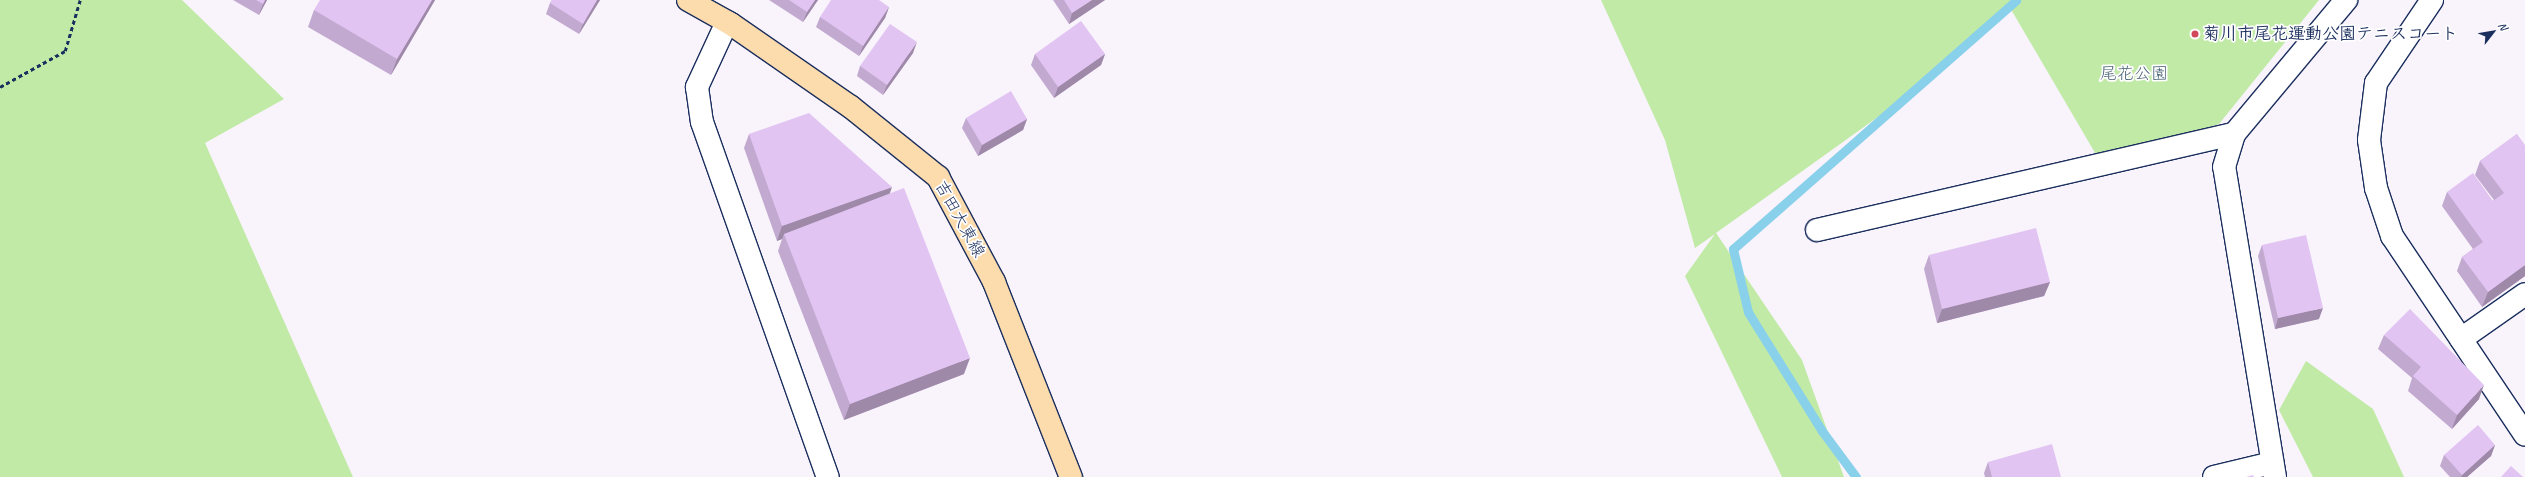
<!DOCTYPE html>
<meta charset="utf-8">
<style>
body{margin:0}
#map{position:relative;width:2525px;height:477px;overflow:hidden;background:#f9f3fc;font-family:Caveat,"Klee One",sans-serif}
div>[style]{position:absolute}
.green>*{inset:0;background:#c0eaa6}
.stream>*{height:9px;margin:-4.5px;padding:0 4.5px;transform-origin:4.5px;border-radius:4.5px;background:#89d0eb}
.path>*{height:2.5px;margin-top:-1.25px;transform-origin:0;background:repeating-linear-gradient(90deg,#1b2f5e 0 4px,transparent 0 7px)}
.roads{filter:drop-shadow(1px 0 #1b2f5e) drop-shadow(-1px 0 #1b2f5e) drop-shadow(0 1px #1b2f5e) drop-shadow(0 -1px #1b2f5e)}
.minor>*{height:22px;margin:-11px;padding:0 11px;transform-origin:11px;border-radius:11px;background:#fff}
.major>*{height:22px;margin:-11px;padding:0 11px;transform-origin:11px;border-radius:11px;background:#fcdcac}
.wall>*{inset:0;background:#c2a9d0}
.shaded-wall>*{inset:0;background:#9e89a9}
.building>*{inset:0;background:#e1c4f2}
.dots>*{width:11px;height:11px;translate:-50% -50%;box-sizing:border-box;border:2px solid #fff;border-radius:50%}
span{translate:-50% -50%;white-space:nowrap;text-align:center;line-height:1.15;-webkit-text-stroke:3.5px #fff;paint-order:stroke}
.poi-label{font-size:17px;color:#1b2f5e;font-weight:700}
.left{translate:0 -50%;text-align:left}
.park-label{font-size:17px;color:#445e70}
.street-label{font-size:17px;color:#1b2f5e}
.north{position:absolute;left:2473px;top:12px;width:40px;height:40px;-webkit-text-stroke:3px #fff;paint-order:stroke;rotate:59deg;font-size:11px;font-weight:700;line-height:16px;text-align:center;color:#1b2f5e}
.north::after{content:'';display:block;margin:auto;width:14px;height:18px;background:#1b2f5e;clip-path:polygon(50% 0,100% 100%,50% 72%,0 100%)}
</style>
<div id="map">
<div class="green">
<div style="clip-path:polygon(0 0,182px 0,284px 99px,205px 143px,353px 477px,0 477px)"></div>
<div style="clip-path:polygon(1601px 0,2013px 0,1910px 94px,1716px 233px,1802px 360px,1844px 477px,1782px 477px,1685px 276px,1715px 234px,1695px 248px,1665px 140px)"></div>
<div style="clip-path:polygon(2017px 0,2319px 0,2219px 124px,2101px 163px,2009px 6px)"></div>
<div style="clip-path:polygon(2306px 361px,2373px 409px,2404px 477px,2313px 477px,2279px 410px)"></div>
</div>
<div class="stream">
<div style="left:1856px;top:477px;width:57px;rotate:-126.5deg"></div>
<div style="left:1822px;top:431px;width:140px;rotate:-121.9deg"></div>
<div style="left:1748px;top:312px;width:65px;rotate:-103.4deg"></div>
<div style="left:1733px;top:249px;width:377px;rotate:-41.3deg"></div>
</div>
<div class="path">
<div style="left:0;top:87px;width:74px;rotate:-29deg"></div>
<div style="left:65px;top:51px;width:53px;rotate:-73.6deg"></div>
</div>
<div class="roads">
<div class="minor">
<div style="left:2432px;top:0;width:100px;rotate:124deg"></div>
<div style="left:2376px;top:83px;width:57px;rotate:97deg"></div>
<div style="left:2369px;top:140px;width:49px;rotate:81.7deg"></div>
<div style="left:2376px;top:188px;width:51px;rotate:71.6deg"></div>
<div style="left:2392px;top:236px;width:239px;rotate:56.2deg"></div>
<div style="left:727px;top:22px;width:72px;rotate:114.8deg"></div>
<div style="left:697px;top:87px;width:35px;rotate:82deg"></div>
<div style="left:702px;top:122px;width:377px;rotate:70.5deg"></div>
<div style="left:1817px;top:230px;width:428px;rotate:-13deg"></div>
<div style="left:2461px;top:339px;width:78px;rotate:-35.1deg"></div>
<div style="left:2214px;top:477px;width:60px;rotate:-13.6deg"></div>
<div style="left:2275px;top:477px;width:314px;rotate:-99.3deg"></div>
<div style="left:2224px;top:167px;width:34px;rotate:-73deg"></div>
<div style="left:2234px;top:134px;width:175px;rotate:-50.1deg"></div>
</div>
<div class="major">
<div style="left:688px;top:0;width:49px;rotate:29.2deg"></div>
<div style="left:731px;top:24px;width:146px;rotate:34.7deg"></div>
<div style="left:851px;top:107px;width:112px;rotate:38.8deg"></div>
<div style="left:938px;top:177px;width:119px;rotate:61.9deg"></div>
<div style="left:994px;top:282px;width:210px;rotate:68.5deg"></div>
</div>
</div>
<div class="wall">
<div style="clip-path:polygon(233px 0,267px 0,259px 15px)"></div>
<div style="clip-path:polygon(435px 0,391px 75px,308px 27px,314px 10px)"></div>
<div style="clip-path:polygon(552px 0,600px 0,579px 34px,546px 14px,550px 3px)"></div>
<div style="clip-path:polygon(769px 0,818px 0,803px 22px)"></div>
<div style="clip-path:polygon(1053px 0,1105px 0,1069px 24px)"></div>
<div style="clip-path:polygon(889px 7px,885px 18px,859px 56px,816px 27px,820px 17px)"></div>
<div style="clip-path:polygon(913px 53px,883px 95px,857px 76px,860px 66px)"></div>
<div style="clip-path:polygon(1035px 54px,1105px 54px,1101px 65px,1054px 98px,1031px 65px)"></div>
<div style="clip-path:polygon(966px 118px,1027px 119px,1023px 130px,978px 156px,962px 128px)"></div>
<div style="clip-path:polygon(749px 134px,890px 194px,964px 374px,844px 420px,778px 251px,782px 239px,777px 241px,744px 148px)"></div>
<div style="clip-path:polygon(2517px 134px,2525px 276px,2482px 307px,2457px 271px,2462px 257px,2473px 249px,2442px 206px,2447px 192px,2493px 201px,2494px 200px,2475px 175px,2480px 161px)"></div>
<div style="clip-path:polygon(2262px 245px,2319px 319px,2275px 329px,2258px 256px)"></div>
<div style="clip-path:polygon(1929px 255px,2050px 282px,2044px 296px,1937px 323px,1924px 269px)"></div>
<div style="clip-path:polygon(2384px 335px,2479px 399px,2452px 429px,2408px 391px,2412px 378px,2378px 349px)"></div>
<div style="clip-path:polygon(2495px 445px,2491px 456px,2467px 477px,2450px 477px,2440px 466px,2444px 455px)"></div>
<div style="clip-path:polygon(1988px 462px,2061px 477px,1985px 477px,1984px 473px)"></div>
</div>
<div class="shaded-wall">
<div style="clip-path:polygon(265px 0,267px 0,259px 15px,263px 4px)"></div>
<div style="clip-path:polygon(432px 0,435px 0,391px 75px,397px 59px)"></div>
<div style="clip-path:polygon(597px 0,600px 0,579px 34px,583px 24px)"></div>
<div style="clip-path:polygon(815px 0,818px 0,803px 22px,807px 12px)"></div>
<div style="clip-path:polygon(1092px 0,1105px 0,1069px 24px,1072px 13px)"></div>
<div style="clip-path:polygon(889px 7px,885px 18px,859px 56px,863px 46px)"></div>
<div style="clip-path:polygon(917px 42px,913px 53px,883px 95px,887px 85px)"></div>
<div style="clip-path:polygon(1105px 54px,1101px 65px,1054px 98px,1058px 87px)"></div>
<div style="clip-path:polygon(1027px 119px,1023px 130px,978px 156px,982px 145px)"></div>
<div style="clip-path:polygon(892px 187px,887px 202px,784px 234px,782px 239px,777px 241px,782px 226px)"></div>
<div style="clip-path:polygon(2525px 265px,2525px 276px,2482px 307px,2488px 292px)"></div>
<div style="clip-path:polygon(2050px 282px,2044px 296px,1937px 323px,1942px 309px)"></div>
<div style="clip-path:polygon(2323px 308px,2319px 319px,2275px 329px,2278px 318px)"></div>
<div style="clip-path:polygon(970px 358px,964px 374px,844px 420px,850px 404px)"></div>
<div style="clip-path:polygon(2484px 385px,2479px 399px,2452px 429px,2457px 415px)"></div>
<div style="clip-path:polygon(2495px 445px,2491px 456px,2467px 477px,2461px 477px,2462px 475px)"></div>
</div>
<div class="building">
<div style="clip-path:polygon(256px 0,265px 0,263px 4px)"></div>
<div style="clip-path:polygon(320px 0,432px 0,397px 59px,314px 10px)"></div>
<div style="clip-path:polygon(552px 0,597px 0,583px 24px,550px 3px)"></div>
<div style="clip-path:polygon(789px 0,815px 0,807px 12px)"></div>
<div style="clip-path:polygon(831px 0,879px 0,889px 7px,863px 46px,820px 17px)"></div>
<div style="clip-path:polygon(1064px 0,1092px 0,1072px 13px)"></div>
<div style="clip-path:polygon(1081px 21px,1105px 54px,1058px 87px,1035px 54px)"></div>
<div style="clip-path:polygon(890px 24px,917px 42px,887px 85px,860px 66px)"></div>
<div style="clip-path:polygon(1011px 91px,1027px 119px,982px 145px,966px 118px)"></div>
<div style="clip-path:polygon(809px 113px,892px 187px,782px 226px,749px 134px)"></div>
<div style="clip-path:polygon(2517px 134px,2525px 145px,2525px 265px,2488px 292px,2462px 257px,2483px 242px,2447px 192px,2473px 173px,2493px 201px,2504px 193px,2480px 161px)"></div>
<div style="clip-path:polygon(904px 188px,970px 358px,850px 404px,784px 234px)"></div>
<div style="clip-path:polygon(2036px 228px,2050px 282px,1942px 309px,1929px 255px)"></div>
<div style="clip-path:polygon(2306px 235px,2323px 308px,2278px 318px,2262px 245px)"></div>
<div style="clip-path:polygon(2410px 309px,2484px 385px,2457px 415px,2413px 376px,2421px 367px,2384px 335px)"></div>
<div style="clip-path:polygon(2478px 425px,2495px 445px,2462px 475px,2444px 455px)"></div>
<div style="clip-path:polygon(2052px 444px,2061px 477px,1992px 477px,1988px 462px)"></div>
<div style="clip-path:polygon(2511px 466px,2523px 477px,2501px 477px)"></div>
<div style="clip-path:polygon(2253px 475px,2254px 477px,2246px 477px)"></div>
</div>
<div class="dots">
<div style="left:2195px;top:34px;background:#d1495b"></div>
</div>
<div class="poi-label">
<span class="left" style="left:2203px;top:34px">菊川市尾花運動公園テニスコート</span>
</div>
<div class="park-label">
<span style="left:2134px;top:74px">尾花公園</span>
</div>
<div class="street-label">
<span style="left:960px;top:219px;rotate:61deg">吉田大東線</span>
</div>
<div class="north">N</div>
</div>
